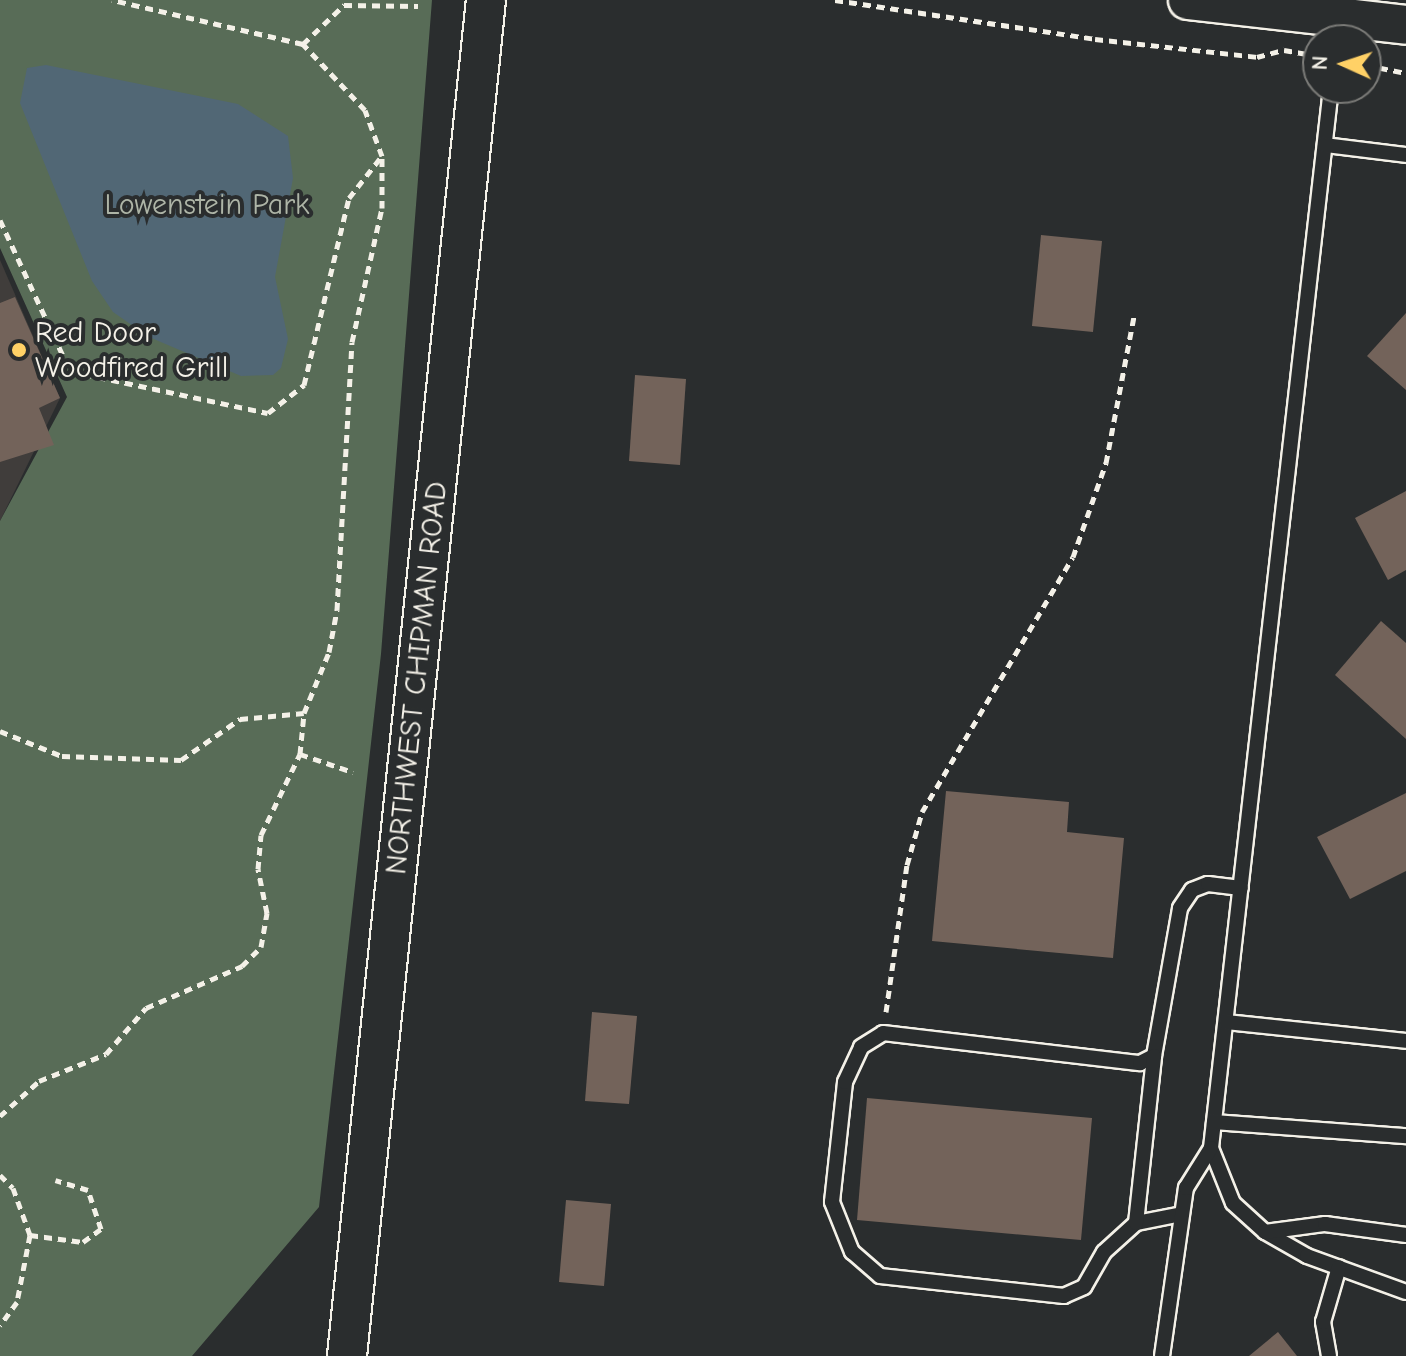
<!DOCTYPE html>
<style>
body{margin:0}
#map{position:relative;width:1406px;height:1356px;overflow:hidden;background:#2a2d2e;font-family:"Comic Neue",sans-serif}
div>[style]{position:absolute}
.built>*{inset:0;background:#403d3b}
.green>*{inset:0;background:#586c57}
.water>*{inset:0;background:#516775}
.building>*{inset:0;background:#73635a}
.path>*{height:5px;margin-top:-2.5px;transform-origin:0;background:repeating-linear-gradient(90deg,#f4f1e8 0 8px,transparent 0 14px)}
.roads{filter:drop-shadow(2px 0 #f4f1e8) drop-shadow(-2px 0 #f4f1e8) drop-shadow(0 2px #f4f1e8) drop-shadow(0 -2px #f4f1e8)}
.lane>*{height:14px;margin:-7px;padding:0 7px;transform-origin:7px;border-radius:7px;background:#2a2d2e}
.secondary>*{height:38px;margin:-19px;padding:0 19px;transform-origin:19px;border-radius:19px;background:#2a2d2e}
.dots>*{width:22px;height:22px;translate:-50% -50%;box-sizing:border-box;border:4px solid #2a2d2e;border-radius:50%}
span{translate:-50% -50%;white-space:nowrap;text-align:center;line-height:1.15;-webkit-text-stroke:8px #2a2d2e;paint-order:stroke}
.park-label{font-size:30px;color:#aeb5a7}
.poi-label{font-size:30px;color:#f4f1e8}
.left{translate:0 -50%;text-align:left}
.street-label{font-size:30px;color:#f4f1e8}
.north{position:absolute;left:1302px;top:24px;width:80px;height:80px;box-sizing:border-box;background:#2a2d2e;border:2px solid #7b7b78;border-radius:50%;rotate:273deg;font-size:22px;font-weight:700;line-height:32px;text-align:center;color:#f4f1e8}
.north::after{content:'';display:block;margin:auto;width:28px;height:36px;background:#ffd166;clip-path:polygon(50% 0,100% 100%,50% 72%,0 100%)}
</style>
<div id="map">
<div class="built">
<div style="clip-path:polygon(0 260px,60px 398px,0 521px)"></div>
</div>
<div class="green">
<div style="clip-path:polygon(0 0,432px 0,381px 654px,319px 1207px,192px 1356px,0 1356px,0 521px,67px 397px,0 248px)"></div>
</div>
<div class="water">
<div style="clip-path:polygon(46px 65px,238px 104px,288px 136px,293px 178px,275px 277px,288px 339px,281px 368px,273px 375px,241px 376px,149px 337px,113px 312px,92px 281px,20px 103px,27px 68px)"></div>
</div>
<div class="building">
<div style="clip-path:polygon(1041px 235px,1102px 241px,1093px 332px,1032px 326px)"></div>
<div style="clip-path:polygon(15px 297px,60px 398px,39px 408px,54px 445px,0 462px,0 303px)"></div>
<div style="clip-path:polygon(1406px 313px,1406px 390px,1367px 356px)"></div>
<div style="clip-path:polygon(635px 375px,686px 379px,680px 465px,629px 461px)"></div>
<div style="clip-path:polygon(1406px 491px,1406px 570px,1388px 580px,1355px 518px)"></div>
<div style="clip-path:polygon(1381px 621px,1406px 643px,1406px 739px,1335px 675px)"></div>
<div style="clip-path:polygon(946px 791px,1069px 802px,1067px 832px,1124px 838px,1113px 958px,932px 941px)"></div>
<div style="clip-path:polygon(1406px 793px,1406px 871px,1350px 899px,1317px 837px)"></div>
<div style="clip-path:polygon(592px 1012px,637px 1016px,629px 1104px,585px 1101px)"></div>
<div style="clip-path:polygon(867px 1098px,1092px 1118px,1081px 1240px,857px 1220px)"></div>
<div style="clip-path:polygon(566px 1200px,611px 1204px,604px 1286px,559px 1282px)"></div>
<div style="clip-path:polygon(1278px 1332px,1297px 1356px,1249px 1356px)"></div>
</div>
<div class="path">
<div style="left:835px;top:0;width:263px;rotate:8.5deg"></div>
<div style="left:1095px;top:39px;width:163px;rotate:6.3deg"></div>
<div style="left:1257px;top:57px;width:28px;rotate:-15deg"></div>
<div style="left:1284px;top:50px;width:35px;rotate:10deg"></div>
<div style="left:303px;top:44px;width:57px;rotate:-43.6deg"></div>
<div style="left:344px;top:5px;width:74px;rotate:0.8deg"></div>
<div style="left:1366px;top:65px;width:41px;rotate:11.3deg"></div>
<div style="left:0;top:220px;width:166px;rotate:65.1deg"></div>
<div style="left:70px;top:371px;width:202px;rotate:12deg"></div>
<div style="left:268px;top:413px;width:46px;rotate:-37.9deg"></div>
<div style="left:304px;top:385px;width:192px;rotate:-76.5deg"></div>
<div style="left:349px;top:198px;width:52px;rotate:-52deg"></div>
<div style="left:0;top:731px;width:67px;rotate:22deg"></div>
<div style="left:62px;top:756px;width:119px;rotate:1.9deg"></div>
<div style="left:181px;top:760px;width:72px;rotate:-34.8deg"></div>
<div style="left:240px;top:719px;width:64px;rotate:-5.4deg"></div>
<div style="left:300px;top:754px;width:56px;rotate:18.8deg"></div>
<div style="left:886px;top:1012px;width:148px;rotate:-81.9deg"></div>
<div style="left:907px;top:865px;width:55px;rotate:-74.2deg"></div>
<div style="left:922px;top:812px;width:296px;rotate:-59.4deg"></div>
<div style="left:1073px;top:557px;width:100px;rotate:-70.7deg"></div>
<div style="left:1106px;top:463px;width:150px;rotate:-79.2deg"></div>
<div style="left:0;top:1116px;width:52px;rotate:-41.9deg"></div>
<div style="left:39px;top:1081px;width:72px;rotate:-21.9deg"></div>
<div style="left:106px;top:1054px;width:61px;rotate:-49deg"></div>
<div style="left:146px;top:1008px;width:105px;rotate:-23.6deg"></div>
<div style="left:242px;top:966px;width:27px;rotate:-45deg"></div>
<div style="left:261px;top:947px;width:35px;rotate:-80deg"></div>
<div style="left:267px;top:913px;width:45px;rotate:-101.6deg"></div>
<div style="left:258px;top:869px;width:34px;rotate:-85deg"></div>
<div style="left:261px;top:835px;width:90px;rotate:-64.3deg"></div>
<div style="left:300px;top:754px;width:41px;rotate:-84.4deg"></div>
<div style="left:304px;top:713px;width:66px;rotate:-67.7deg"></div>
<div style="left:329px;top:652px;width:43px;rotate:-79.2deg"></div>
<div style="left:337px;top:610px;width:268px;rotate:-86.8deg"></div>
<div style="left:352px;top:342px;width:137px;rotate:-77.4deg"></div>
<div style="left:382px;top:208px;width:52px;rotate:-90deg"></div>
<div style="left:382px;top:156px;width:49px;rotate:-110.3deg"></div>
<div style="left:365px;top:110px;width:91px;rotate:-133.2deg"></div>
<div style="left:303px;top:44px;width:196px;rotate:-167deg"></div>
<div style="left:0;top:1175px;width:18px;rotate:45deg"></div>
<div style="left:13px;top:1188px;width:50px;rotate:70.1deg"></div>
<div style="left:30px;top:1235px;width:68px;rotate:101deg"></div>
<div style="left:17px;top:1302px;width:29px;rotate:126deg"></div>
<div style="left:30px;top:1235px;width:53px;rotate:7.5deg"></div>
<div style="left:83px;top:1242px;width:22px;rotate:-36deg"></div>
<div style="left:101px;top:1229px;width:41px;rotate:-108.4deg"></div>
<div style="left:88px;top:1190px;width:34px;rotate:-163deg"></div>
</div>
<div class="roads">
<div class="lane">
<div style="left:1331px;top:88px;width:1067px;rotate:96.46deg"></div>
<div style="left:1211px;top:1148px;width:59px;rotate:68.2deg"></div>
<div style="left:1233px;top:1203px;width:43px;rotate:42.2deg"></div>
<div style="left:1265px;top:1232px;width:48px;rotate:29.7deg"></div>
<div style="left:1307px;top:1256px;width:105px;rotate:20deg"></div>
<div style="left:1325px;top:145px;width:82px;rotate:7deg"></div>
<div style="left:1226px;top:1022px;width:181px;rotate:6deg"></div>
<div style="left:1214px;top:1122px;width:193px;rotate:4.2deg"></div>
<div style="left:1182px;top:1214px;width:47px;rotate:168.9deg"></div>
<div style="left:1136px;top:1223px;width:43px;rotate:137.8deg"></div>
<div style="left:1104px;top:1252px;width:40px;rotate:119.7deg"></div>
<div style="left:1084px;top:1287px;width:22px;rotate:156deg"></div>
<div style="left:1064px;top:1296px;width:185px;rotate:-173.8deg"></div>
<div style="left:880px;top:1276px;width:37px;rotate:-139deg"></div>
<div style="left:852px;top:1252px;width:54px;rotate:-111.8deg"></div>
<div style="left:832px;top:1202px;width:121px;rotate:-83.8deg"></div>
<div style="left:845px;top:1082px;width:38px;rotate:-65deg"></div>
<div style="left:861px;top:1047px;width:26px;rotate:-32deg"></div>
<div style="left:883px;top:1033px;width:259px;rotate:6.7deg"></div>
<div style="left:1140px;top:1063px;width:16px;rotate:-27deg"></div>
<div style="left:1154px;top:1056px;width:150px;rotate:-80deg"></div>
<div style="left:1180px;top:908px;width:22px;rotate:-56deg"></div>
<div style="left:1192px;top:890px;width:17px;rotate:-21deg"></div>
<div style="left:1208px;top:884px;width:33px;rotate:7deg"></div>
<div style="left:1136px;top:1223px;width:168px;rotate:-83.8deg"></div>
<div style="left:1265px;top:1232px;width:61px;rotate:-7.6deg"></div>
<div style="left:1325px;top:1224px;width:82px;rotate:7.7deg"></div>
<div style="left:1162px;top:1356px;width:170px;rotate:-81.9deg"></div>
<div style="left:1186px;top:1188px;width:47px;rotate:-58deg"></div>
<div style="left:1329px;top:1356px;width:35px;rotate:-100deg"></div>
<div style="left:1323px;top:1322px;width:57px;rotate:-73.8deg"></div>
</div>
<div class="secondary">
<div style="left:1188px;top:0;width:219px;rotate:6.5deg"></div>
<div style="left:347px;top:1356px;width:1363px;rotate:-84.15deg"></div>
</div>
</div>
<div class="dots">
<div style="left:19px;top:350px;background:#ffd166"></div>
</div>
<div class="park-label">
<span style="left:207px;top:205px">Lowenstein Park</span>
</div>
<div class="poi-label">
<span class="left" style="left:35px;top:350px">Red Door<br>Woodfired Grill</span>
</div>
<div class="street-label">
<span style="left:417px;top:678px;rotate:-84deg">NORTHWEST CHIPMAN ROAD</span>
</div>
<div class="north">N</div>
</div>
